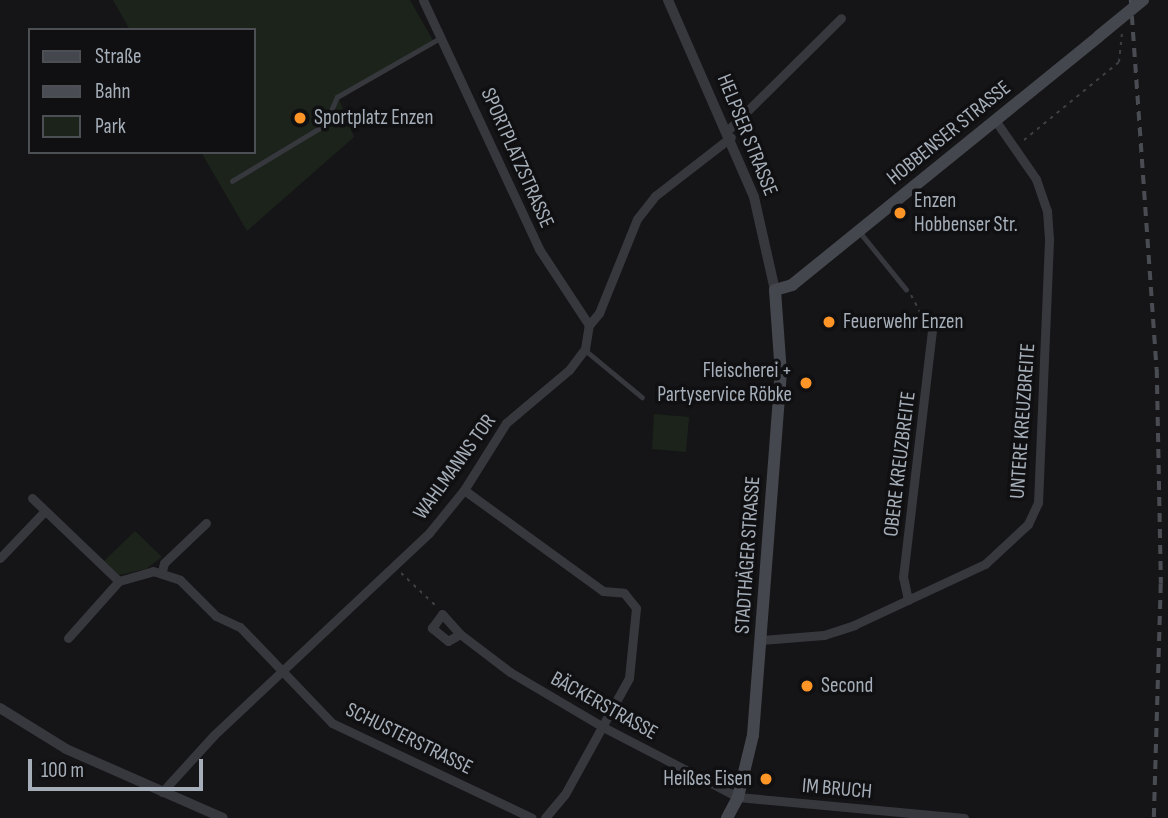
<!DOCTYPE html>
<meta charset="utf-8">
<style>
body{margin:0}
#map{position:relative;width:1168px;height:818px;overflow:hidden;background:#151517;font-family:"Sofia Sans Condensed",sans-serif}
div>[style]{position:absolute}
.green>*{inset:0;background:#1b231b}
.path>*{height:2px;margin-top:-1px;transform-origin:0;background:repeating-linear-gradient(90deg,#3c3f44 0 3.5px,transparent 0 8.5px)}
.service>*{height:4.5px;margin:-2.25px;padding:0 2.25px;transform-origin:2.25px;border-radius:2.25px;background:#36383d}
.minor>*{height:9px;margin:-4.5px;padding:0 4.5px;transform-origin:4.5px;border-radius:4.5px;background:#36383d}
.tertiary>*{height:10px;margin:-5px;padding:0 5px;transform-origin:5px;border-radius:5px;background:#36383d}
.secondary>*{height:12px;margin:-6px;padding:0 6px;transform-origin:6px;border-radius:6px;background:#44474d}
.rail>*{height:3.5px;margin-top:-1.75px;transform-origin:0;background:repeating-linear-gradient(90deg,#494c52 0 9px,transparent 0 16px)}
.secondary-bridge>*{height:12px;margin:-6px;padding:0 6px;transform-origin:6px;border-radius:6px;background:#44474d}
.dots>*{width:19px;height:19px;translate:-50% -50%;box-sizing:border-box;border:4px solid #101012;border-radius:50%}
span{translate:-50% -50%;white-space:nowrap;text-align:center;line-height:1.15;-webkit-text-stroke:7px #101012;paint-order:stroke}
.poi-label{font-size:21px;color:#a6afb9}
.left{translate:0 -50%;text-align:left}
.right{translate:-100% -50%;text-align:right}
.street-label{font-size:21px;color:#a6afb9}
.legend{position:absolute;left:28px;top:28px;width:228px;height:126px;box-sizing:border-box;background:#101012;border:2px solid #4c5055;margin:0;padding:9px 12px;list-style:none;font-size:21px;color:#a6afb9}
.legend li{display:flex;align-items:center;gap:14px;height:35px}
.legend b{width:35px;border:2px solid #4c5055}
.scale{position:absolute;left:28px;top:759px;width:175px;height:32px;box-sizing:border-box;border:4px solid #a6afb9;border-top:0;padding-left:9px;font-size:21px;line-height:24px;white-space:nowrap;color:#a6afb9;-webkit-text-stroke:5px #101012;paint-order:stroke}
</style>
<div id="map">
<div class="green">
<div style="clip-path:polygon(113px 0,410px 0,435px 44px,339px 99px,354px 137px,247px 231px,201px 152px,254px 152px,254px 30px,130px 30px)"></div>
<div style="clip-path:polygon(654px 414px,689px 417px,686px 452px,652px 449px)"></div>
<div style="clip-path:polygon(135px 531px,162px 557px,146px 569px,119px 575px,103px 562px)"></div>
</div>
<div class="path">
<div style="left:1024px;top:140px;width:123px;rotate:-39.4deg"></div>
<div style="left:1119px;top:62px;width:28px;rotate:-84deg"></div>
<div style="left:911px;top:295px;width:30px;rotate:62deg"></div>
<div style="left:401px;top:573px;width:47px;rotate:43.3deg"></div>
</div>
<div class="service">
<div style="left:232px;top:181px;width:109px;rotate:-31.1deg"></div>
<div style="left:325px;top:125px;width:30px;rotate:-67deg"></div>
<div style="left:337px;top:97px;width:119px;rotate:-29.8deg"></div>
<div style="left:859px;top:231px;width:75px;rotate:51deg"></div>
<div style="left:585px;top:350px;width:74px;rotate:39.5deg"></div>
</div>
<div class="minor">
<div style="left:423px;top:0;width:275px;rotate:65deg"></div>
<div style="left:539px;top:249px;width:91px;rotate:56.7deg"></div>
<div style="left:728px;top:130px;width:159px;rotate:-44.7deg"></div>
<div style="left:464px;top:490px;width:172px;rotate:36deg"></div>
<div style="left:603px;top:591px;width:21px;rotate:5deg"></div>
<div style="left:624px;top:593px;width:19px;rotate:51deg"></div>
<div style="left:636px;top:608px;width:70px;rotate:95.7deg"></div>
<div style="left:629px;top:678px;width:132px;rotate:118.9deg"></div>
<div style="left:565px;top:794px;width:31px;rotate:130deg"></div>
<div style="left:32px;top:498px;width:120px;rotate:43.7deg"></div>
<div style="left:119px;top:581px;width:35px;rotate:-16deg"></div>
<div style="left:153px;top:571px;width:28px;rotate:18deg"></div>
<div style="left:180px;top:580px;width:51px;rotate:45deg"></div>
<div style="left:216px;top:616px;width:26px;rotate:25deg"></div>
<div style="left:240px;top:627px;width:133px;rotate:46.2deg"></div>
<div style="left:332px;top:723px;width:221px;rotate:25.4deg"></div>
<div style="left:0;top:558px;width:64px;rotate:-46.3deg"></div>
<div style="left:162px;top:571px;width:8px;rotate:-76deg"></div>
<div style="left:164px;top:563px;width:58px;rotate:-43.6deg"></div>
<div style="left:908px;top:600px;width:24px;rotate:-102deg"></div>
<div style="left:903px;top:577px;width:249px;rotate:-83.3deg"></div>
<div style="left:460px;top:634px;width:14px;rotate:150deg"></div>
<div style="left:448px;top:641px;width:21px;rotate:-141deg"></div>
<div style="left:432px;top:628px;width:17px;rotate:-54deg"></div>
<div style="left:442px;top:614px;width:27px;rotate:48deg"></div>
<div style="left:460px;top:634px;width:63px;rotate:37.2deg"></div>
<div style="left:510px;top:672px;width:108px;rotate:30.6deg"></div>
<div style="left:603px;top:727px;width:152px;rotate:27.4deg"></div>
<div style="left:738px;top:797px;width:227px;rotate:5.3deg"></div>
<div style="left:68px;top:638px;width:76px;rotate:-48.2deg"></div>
<div style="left:761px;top:640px;width:63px;rotate:-4.5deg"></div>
<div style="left:824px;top:635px;width:32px;rotate:-18deg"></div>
<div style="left:854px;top:625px;width:145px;rotate:-25deg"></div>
<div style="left:985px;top:564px;width:59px;rotate:-42.9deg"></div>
<div style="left:1028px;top:524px;width:23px;rotate:-65deg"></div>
<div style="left:1038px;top:503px;width:264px;rotate:-87.6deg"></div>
<div style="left:1049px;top:239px;width:28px;rotate:-94deg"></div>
<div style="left:1047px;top:211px;width:34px;rotate:-109deg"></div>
<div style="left:1036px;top:179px;width:72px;rotate:-124.8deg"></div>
<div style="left:162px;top:792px;width:77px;rotate:-47.6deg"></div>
<div style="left:214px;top:735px;width:295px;rotate:-43.2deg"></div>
<div style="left:429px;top:533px;width:55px;rotate:-50.9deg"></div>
<div style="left:464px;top:490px;width:79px;rotate:-57.9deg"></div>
<div style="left:506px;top:423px;width:82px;rotate:-40.1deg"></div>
<div style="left:569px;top:370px;width:26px;rotate:-53deg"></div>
<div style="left:585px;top:349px;width:24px;rotate:-81deg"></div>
<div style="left:589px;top:325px;width:16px;rotate:-50deg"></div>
<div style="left:599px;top:313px;width:101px;rotate:-68deg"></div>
<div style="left:637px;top:219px;width:29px;rotate:-52deg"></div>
<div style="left:655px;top:196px;width:96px;rotate:-37.8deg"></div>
</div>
<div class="tertiary">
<div style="left:668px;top:0;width:215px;rotate:66.4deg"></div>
<div style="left:754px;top:197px;width:95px;rotate:77.3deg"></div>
<div style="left:0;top:708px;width:78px;rotate:31.8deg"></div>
<div style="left:66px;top:749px;width:171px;rotate:23.7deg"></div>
</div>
<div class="secondary">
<div style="left:727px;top:818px;width:24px;rotate:-62deg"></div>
<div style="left:738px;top:797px;width:64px;rotate:-76.4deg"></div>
<div style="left:753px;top:735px;width:362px;rotate:-85.6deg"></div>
<div style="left:781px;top:374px;width:84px;rotate:-94.1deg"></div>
<div style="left:775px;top:290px;width:18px;rotate:-16deg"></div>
<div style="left:792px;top:285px;width:395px;rotate:-39deg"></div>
</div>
<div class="rail">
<div style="left:1131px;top:0;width:370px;rotate:86deg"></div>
<div style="left:1157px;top:369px;width:215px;rotate:88.9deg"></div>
<div style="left:1161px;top:584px;width:234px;rotate:91.7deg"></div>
</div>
<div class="secondary-bridge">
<div style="left:1099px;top:36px;width:57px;rotate:-39.3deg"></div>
</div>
<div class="dots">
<div style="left:300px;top:118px;background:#ff9526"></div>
<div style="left:900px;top:213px;background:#ff9526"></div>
<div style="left:829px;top:322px;background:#ff9526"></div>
<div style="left:806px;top:383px;background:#ff9526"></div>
<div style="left:807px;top:686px;background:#ff9526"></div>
<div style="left:766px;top:779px;background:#ff9526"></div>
</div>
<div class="poi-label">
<span class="left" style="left:314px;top:118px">Sportplatz Enzen</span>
<span class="left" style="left:914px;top:213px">Enzen<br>Hobbenser Str.</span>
<span class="left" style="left:843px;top:322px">Feuerwehr Enzen</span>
<span class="right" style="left:792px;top:383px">Fleischerei +<br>Partyservice Röbke</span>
<span class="left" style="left:821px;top:686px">Second</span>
<span class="right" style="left:752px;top:779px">Heißes Eisen</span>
</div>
<div class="street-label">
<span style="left:949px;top:133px;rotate:-39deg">HOBBENSER STRASSE</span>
<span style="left:747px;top:135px;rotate:68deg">HELPSER STRASSE</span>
<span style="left:517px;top:158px;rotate:66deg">SPORTPLATZSTRASSE</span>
<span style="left:1023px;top:421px;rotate:-86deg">UNTERE KREUZBREITE</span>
<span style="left:900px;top:464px;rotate:-83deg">OBERE KREUZBREITE</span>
<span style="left:455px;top:467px;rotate:-54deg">WAHLMANNS TOR</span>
<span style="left:748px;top:555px;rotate:-86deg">STADTHÄGER STRASSE</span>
<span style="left:604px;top:706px;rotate:29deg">BÄCKERSTRASSE</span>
<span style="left:409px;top:739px;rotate:26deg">SCHUSTERSTRASSE</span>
<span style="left:837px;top:789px;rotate:5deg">IM BRUCH</span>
</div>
<ul class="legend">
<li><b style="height:9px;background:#44474d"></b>Straße</li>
<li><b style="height:9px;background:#494c52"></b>Bahn</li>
<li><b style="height:19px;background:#1b231b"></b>Park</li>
</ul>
<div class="scale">100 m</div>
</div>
